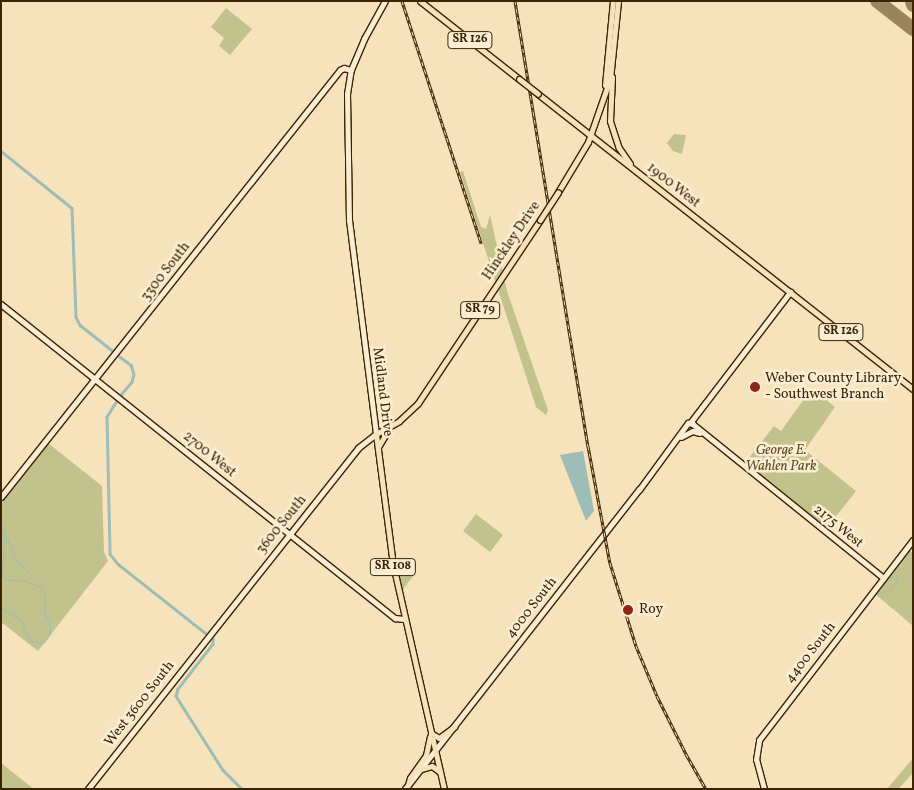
<!DOCTYPE html>
<style>
body{margin:0}
#map{position:relative;width:914px;height:790px;overflow:hidden;background:#f7e3bb;font-family:Vollkorn,serif}
div>[style]{position:absolute}
.green>*{inset:0;background:#c2c28c}
.water>*{inset:0;background:#9ebdb7}
.stream>*{height:1px;margin:-0.5px;padding:0 0.5px;transform-origin:0.5px;border-radius:0.5px;background:#9ebdb7}
.canal>*{height:2.5px;margin:-1.25px;padding:0 1.25px;transform-origin:1.25px;border-radius:1.25px;background:#9ebdb7}
.runway>*{height:14px;margin:-7px;padding:0 7px;transform-origin:7px;border-radius:7px;background:#9a845e}
.roads{filter:drop-shadow(1px 0 #3c2402) drop-shadow(-1px 0 #3c2402) drop-shadow(0 1px #3c2402) drop-shadow(0 -1px #3c2402)}
.secondary>*{height:4.5px;margin:-2.25px;padding:0 2.25px;transform-origin:2.25px;border-radius:2.25px;background:#faedd3}
.primary>*{height:5px;margin:-2.5px;padding:0 2.5px;transform-origin:2.5px;border-radius:2.5px;background:#f7e3bb}
.rail>*{height:3px;margin-top:-1.5px;transform-origin:0;background:repeating-linear-gradient(90deg,#faedd3 0 4px,#3c2402 0 8px);box-sizing:border-box;border-block:1px solid #3c2402}
.bridges{filter:drop-shadow(1px 0 #3c2402) drop-shadow(-1px 0 #3c2402) drop-shadow(0 1px #3c2402) drop-shadow(0 -1px #3c2402)}
.primary-bridge>*{height:5px;margin:-2.5px;padding:0 2.5px;transform-origin:2.5px;border-radius:2.5px;background:#f7e3bb}
.dots>*{width:14px;height:14px;translate:-50% -50%;box-sizing:border-box;border:2px solid #faedd3;border-radius:50%}
span{translate:-50% -50%;white-space:nowrap;text-align:center;line-height:1.15;-webkit-text-stroke:5px #faedd3;paint-order:stroke}
.shield-label span{padding:1px 4px;background:#faedd3;border:1px solid;border-radius:4px;-webkit-text-stroke-width:0}
.shield-label{font-size:12px;color:#3c2402;font-weight:700}
.street-label{font-size:14px;color:#3c2402}
.poi-label{font-size:14px;color:#3c2402}
.left{translate:0 -50%;text-align:left}
.park-label{font-size:14px;color:#5e4c24;font-style:italic}
.frame{position:absolute;inset:0;border:2px solid #3c2402;pointer-events:none}
</style>
<div id="map">
<div class="green">
<div style="clip-path:polygon(226px 8px,252px 29px,230px 55px,219px 46px,224px 38px,211px 27px)"></div>
<div style="clip-path:polygon(674px 134px,686px 135px,682px 154px,673px 151px,667px 143px)"></div>
<div style="clip-path:polygon(463px 171px,481px 227px,486px 229px,490px 215px,507px 291px,548px 410px,546px 415px,536px 407px,460px 172px)"></div>
<div style="clip-path:polygon(812px 388px,835px 407px,805px 450px,856px 491px,826px 529px,745px 463px,774px 426px,781px 431px)"></div>
<div style="clip-path:polygon(48px 443px,102px 486px,104px 552px,108px 561px,38px 651px,1px 622px,1px 503px)"></div>
<div style="clip-path:polygon(476px 514px,503px 535px,490px 552px,463px 531px)"></div>
<div style="clip-path:polygon(908px 549px,913px 553px,913px 626px,874px 593px)"></div>
<div style="clip-path:polygon(412px 563px,414px 575px,401px 592px,398px 567px)"></div>
<div style="clip-path:polygon(913px 758px,913px 773px,898px 789px,887px 789px)"></div>
<div style="clip-path:polygon(1px 763px,34px 789px,1px 789px)"></div>
</div>
<div class="water">
<div style="clip-path:polygon(583px 451px,594px 511px,586px 521px,560px 455px)"></div>
</div>
<div class="stream">
<div style="left:1px;top:524px;width:41px;rotate:67.2deg"></div>
<div style="left:17px;top:562px;width:15px;rotate:42deg"></div>
<div style="left:1px;top:532px;width:9px;rotate:69deg"></div>
<div style="left:4px;top:540px;width:35px;rotate:93deg"></div>
<div style="left:2px;top:575px;width:7px;rotate:45deg"></div>
<div style="left:7px;top:580px;width:15px"></div>
<div style="left:22px;top:580px;width:20px;rotate:20deg"></div>
<div style="left:41px;top:587px;width:10px;rotate:66deg"></div>
<div style="left:45px;top:596px;width:18px;rotate:93deg"></div>
<div style="left:44px;top:614px;width:11px;rotate:56deg"></div>
<div style="left:50px;top:623px;width:11px;rotate:90deg"></div>
<div style="left:50px;top:634px;width:11px;rotate:128deg"></div>
<div style="left:43px;top:643px;width:11px;rotate:-175deg"></div>
<div style="left:32px;top:642px;width:11px;rotate:-128deg"></div>
<div style="left:25px;top:633px;width:12px;rotate:-104deg"></div>
<div style="left:22px;top:621px;width:25px;rotate:-148deg"></div>
<div style="left:889px;top:590px;width:14px;rotate:-51deg"></div>
<div style="left:898px;top:579px;width:4px;rotate:-117deg"></div>
<div style="left:896px;top:575px;width:7px;rotate:153deg"></div>
<div style="left:877px;top:594px;width:11px;rotate:-22deg"></div>
</div>
<div class="canal">
<div style="left:1px;top:151px;width:91px;rotate:38.8deg"></div>
<div style="left:72px;top:208px;width:109px;rotate:87.9deg"></div>
<div style="left:76px;top:317px;width:9px;rotate:63deg"></div>
<div style="left:80px;top:325px;width:42px;rotate:38.2deg"></div>
<div style="left:119px;top:356px;width:15px;rotate:37deg"></div>
<div style="left:131px;top:365px;width:9px;rotate:72deg"></div>
<div style="left:134px;top:374px;width:8px;rotate:104deg"></div>
<div style="left:132px;top:382px;width:17px;rotate:130deg"></div>
<div style="left:117px;top:401px;width:19px;rotate:122deg"></div>
<div style="left:107px;top:417px;width:137px;rotate:88.7deg"></div>
<div style="left:110px;top:554px;width:13px;rotate:51deg"></div>
<div style="left:118px;top:564px;width:121px;rotate:38.3deg"></div>
<div style="left:213px;top:639px;width:5px;rotate:90deg"></div>
<div style="left:213px;top:644px;width:57px;rotate:127.9deg"></div>
<div style="left:178px;top:689px;width:7px;rotate:106deg"></div>
<div style="left:176px;top:696px;width:88px;rotate:57.6deg"></div>
<div style="left:223px;top:770px;width:27px;rotate:45deg"></div>
</div>
<div class="runway">
<div style="left:877px;top:1px;width:46px;rotate:37.9deg"></div>
<div style="left:912px;top:1px;width:4px;rotate:76deg"></div>
</div>
<div class="roads">
<div class="secondary">
<div style="left:1px;top:304px;width:504px;rotate:38.55deg"></div>
<div style="left:395px;top:618px;width:9px;rotate:6deg"></div>
<div style="left:690px;top:423px;width:165px;rotate:-52.6deg"></div>
<div style="left:681px;top:437px;width:13px;rotate:-27deg"></div>
<div style="left:693px;top:431px;width:7px;rotate:16deg"></div>
<div style="left:1px;top:497px;width:545px;rotate:-51.55deg"></div>
<div style="left:340px;top:70px;width:4px;rotate:-27deg"></div>
<div style="left:344px;top:68px;width:7px;rotate:16deg"></div>
<div style="left:88px;top:789px;width:435px;rotate:-51.6deg"></div>
<div style="left:358px;top:448px;width:23px;rotate:-38deg"></div>
<div style="left:376px;top:434px;width:215px;rotate:-97.2deg"></div>
<div style="left:349px;top:221px;width:127px;rotate:-90.9deg"></div>
<div style="left:347px;top:94px;width:24px;rotate:-81deg"></div>
<div style="left:351px;top:70px;width:34px;rotate:-67deg"></div>
<div style="left:364px;top:39px;width:43px;rotate:-61.1deg"></div>
<div style="left:405px;top:789px;width:380px;rotate:-52deg"></div>
<div style="left:639px;top:490px;width:83px;rotate:-53.8deg"></div>
<div style="left:688px;top:423px;width:5px;rotate:11deg"></div>
<div style="left:693px;top:424px;width:245px;rotate:38.9deg"></div>
<div style="left:764px;top:789px;width:30px;rotate:-105deg"></div>
<div style="left:756px;top:760px;width:20px;rotate:-81deg"></div>
<div style="left:759px;top:740px;width:252px;rotate:-52.4deg"></div>
</div>
<div class="primary">
<div style="left:420px;top:1px;width:126px;rotate:38.2deg"></div>
<div style="left:612px;top:77px;width:44px;rotate:92.6deg"></div>
<div style="left:610px;top:121px;width:28px;rotate:72deg"></div>
<div style="left:619px;top:148px;width:19px;rotate:55deg"></div>
<div style="left:605px;top:85px;width:84px;rotate:-84.6deg"></div>
<div style="left:538px;top:94px;width:477px;rotate:38.2deg"></div>
<div style="left:558px;top:192px;width:58px;rotate:-59deg"></div>
<div style="left:588px;top:142px;width:67px;rotate:-70.8deg"></div>
<div style="left:610px;top:79px;width:78px;rotate:-84.1deg"></div>
<div style="left:378px;top:447px;width:21px;rotate:-59deg"></div>
<div style="left:431px;top:733px;width:9px;rotate:32deg"></div>
<div style="left:439px;top:738px;width:19px;rotate:-36deg"></div>
<div style="left:421px;top:769px;width:11px;rotate:-15deg"></div>
<div style="left:432px;top:766px;width:10px;rotate:37deg"></div>
<div style="left:408px;top:785px;width:7px;rotate:-74deg"></div>
<div style="left:410px;top:778px;width:28px;rotate:-55deg"></div>
<div style="left:426px;top:755px;width:19px;rotate:-78deg"></div>
<div style="left:444px;top:789px;width:230px;rotate:-102.8deg"></div>
<div style="left:393px;top:565px;width:132px;rotate:-97.4deg"></div>
<div style="left:376px;top:434px;width:26px;rotate:-29deg"></div>
<div style="left:399px;top:421px;width:26px;rotate:-43deg"></div>
<div style="left:418px;top:403px;width:220px;rotate:-56.3deg"></div>
</div>
</div>
<div class="rail">
<div style="left:402px;top:1px;width:255px;rotate:71.9deg"></div>
<div style="left:515px;top:1px;width:451px;rotate:80.7deg"></div>
<div style="left:588px;top:446px;width:119px;rotate:79.4deg"></div>
<div style="left:610px;top:563px;width:87px;rotate:72.6deg"></div>
<div style="left:636px;top:646px;width:54px;rotate:67.2deg"></div>
<div style="left:657px;top:696px;width:65px;rotate:63.4deg"></div>
<div style="left:686px;top:754px;width:40px;rotate:60.3deg"></div>
</div>
<div class="bridges">
<div class="primary-bridge">
<div style="left:519px;top:79px;width:24px;rotate:38deg"></div>
<div style="left:540px;top:220px;width:33px;rotate:-57deg"></div>
</div>
</div>
<div class="dots">
<div style="left:755px;top:387px;background:#8f2418"></div>
<div style="left:628px;top:610px;background:#8f2418"></div>
</div>
<div class="shield-label">
<span style="left:470px;top:40px">SR 126</span>
<span style="left:480px;top:310px">SR 79</span>
<span style="left:841px;top:332px">SR 126</span>
<span style="left:393px;top:567px">SR 108</span>
</div>
<div class="street-label">
<span style="left:673px;top:186px;rotate:38deg">1900 West</span>
<span style="left:512px;top:241px;rotate:-56deg">Hinckley Drive</span>
<span style="left:166px;top:272px;rotate:-52deg">3300 South</span>
<span style="left:382px;top:392px;rotate:83deg">Midland Drive</span>
<span style="left:209px;top:455px;rotate:39deg">2700 West</span>
<span style="left:282px;top:525px;rotate:-51deg">3600 South</span>
<span style="left:838px;top:527px;rotate:39deg">2175 West</span>
<span style="left:532px;top:608px;rotate:-52deg">4000 South</span>
<span style="left:811px;top:653px;rotate:-52deg">4400 South</span>
<span style="left:140px;top:704px;rotate:-52deg">West 3600 South</span>
</div>
<div class="poi-label">
<span class="left" style="left:765px;top:387px">Weber County Library<br>- Southwest Branch</span>
<span class="left" style="left:639px;top:610px">Roy</span>
</div>
<div class="park-label">
<span style="left:781px;top:459px">George E.<br>Wahlen Park</span>
</div>
<div class="frame"></div>
</div>
